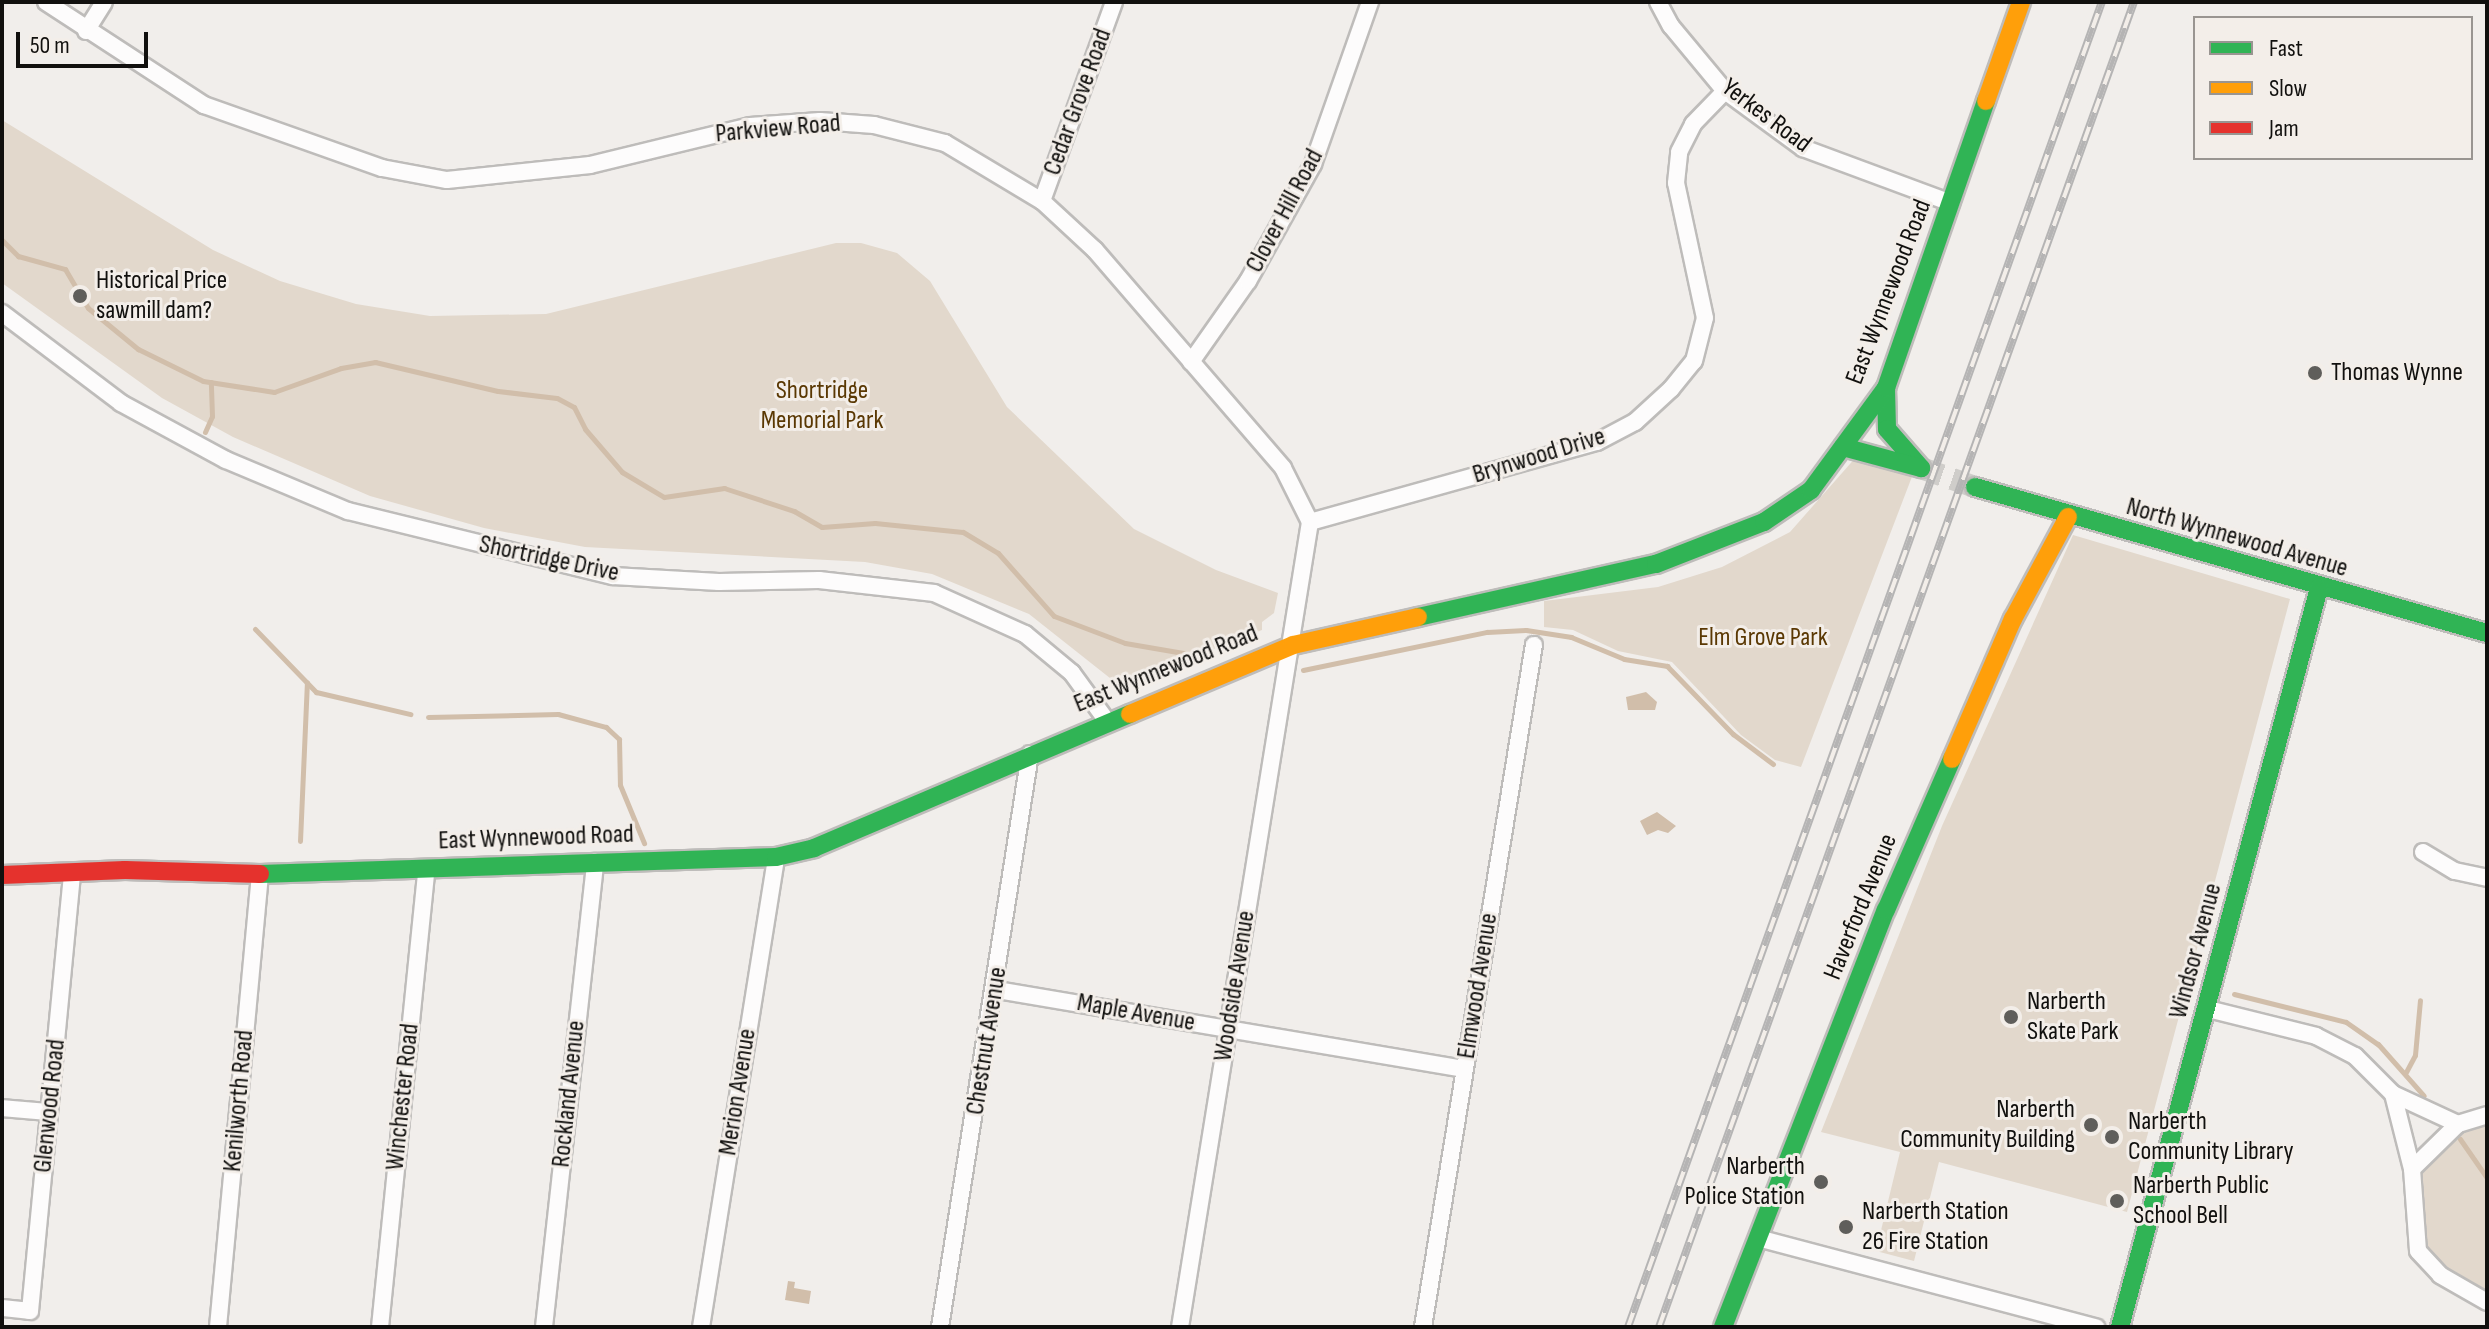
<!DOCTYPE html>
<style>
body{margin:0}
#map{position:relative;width:2489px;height:1329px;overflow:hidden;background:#f1eeeb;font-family:"Sofia Sans Condensed",sans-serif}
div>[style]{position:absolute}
.green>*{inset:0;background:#e2d8cc}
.water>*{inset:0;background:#d1beaa}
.stream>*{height:5px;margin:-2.5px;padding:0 2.5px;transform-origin:2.5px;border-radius:2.5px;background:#d1beaa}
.secondary-tunnel>*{height:22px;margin-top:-11px;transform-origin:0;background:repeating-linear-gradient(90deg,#cfcdca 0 22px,transparent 0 33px)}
.roads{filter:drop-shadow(2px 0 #bebcba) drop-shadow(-2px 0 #bebcba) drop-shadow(0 2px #bebcba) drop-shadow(0 -2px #bebcba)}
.street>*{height:16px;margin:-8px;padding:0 8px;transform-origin:8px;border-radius:8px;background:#fdfcfc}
.fast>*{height:18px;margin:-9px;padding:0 9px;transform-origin:9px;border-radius:9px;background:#30b455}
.slow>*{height:18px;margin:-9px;padding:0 9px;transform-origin:9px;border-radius:9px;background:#ff9f0a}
.jam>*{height:18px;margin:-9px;padding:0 9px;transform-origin:9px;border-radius:9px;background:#e5322d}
.rail>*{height:8px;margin-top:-4px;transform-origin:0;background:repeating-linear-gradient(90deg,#f3eee9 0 15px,#b5b4b4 0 30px);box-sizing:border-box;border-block:2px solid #b5b4b4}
.dots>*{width:22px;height:22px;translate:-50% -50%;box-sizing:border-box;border:4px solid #f3eee9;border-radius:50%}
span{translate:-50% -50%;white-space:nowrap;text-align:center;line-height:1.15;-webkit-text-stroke:6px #f3eee9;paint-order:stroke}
.street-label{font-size:26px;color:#11100e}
.poi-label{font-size:26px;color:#11100e}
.left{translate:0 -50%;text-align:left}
.right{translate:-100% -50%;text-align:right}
.park-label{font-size:26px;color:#5a3803}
.frame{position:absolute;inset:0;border:4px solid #11100e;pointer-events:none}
.legend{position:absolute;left:2193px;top:16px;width:280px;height:144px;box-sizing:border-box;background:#f3eee9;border:2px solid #999591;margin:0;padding:10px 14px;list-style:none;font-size:24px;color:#11100e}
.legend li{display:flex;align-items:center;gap:16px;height:40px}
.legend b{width:40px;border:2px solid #999591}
.scale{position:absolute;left:16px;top:32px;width:132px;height:36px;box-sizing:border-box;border:4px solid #11100e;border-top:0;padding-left:10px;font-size:24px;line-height:28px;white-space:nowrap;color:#11100e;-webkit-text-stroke:6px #f3eee9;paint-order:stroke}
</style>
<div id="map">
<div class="green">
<div style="clip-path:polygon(2px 120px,213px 250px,280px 281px,356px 304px,430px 316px,546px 314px,836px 243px,861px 243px,897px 253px,930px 281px,1007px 407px,1134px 529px,1216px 570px,1278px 593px,1274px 613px,1262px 622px,1262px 630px,1120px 686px,1029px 614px,932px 574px,865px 562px,585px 547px,484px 528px,370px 496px,233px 437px,162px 398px,2px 283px)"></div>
<div style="clip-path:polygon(1857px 456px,1913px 474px,1801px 767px,1775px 760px,1741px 735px,1672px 662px,1618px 651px,1573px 630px,1544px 627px,1544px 601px,1658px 587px,1722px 567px,1790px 532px)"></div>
<div style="clip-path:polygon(2073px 535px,2290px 599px,2127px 1212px,1939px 1162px,1914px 1261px,1876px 1251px,1900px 1152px,1821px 1132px,1942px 826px)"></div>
<div style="clip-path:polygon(2487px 1115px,2487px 1302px,2418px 1251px,2412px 1169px,2458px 1124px)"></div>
</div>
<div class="water">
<div style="clip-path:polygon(1646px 692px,1657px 702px,1655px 710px,1628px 710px,1626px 697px)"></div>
<div style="clip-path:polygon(1657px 812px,1676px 826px,1668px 833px,1658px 830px,1647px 835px,1640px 821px)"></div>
<div style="clip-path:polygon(788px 1281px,795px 1282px,794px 1288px,811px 1291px,809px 1304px,785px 1300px)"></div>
</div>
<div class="stream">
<div style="left:2px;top:240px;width:23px;rotate:45deg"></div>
<div style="left:18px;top:256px;width:49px;rotate:15.5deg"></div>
<div style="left:65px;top:269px;width:45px;rotate:59.5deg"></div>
<div style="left:88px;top:308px;width:65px;rotate:39.4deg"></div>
<div style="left:138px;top:349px;width:72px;rotate:26.2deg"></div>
<div style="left:203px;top:381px;width:72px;rotate:8.8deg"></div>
<div style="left:274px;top:392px;width:71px;rotate:-19.7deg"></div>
<div style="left:341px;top:368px;width:35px;rotate:-10deg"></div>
<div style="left:375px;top:362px;width:126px;rotate:13.3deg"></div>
<div style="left:498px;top:391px;width:59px;rotate:6.8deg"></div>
<div style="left:557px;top:398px;width:19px;rotate:28deg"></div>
<div style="left:574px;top:407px;width:25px;rotate:63deg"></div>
<div style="left:585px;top:429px;width:57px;rotate:49.3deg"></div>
<div style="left:622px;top:472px;width:49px;rotate:30.8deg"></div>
<div style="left:664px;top:497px;width:61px;rotate:-8.5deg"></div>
<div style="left:724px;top:488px;width:74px;rotate:18.2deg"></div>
<div style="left:794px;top:511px;width:32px;rotate:30deg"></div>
<div style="left:822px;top:527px;width:53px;rotate:-4.3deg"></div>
<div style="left:875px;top:523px;width:88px;rotate:5.8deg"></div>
<div style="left:963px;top:532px;width:41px;rotate:31deg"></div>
<div style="left:998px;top:553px;width:84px;rotate:48.4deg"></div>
<div style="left:1054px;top:616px;width:76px;rotate:20.8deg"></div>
<div style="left:1125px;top:643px;width:71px;rotate:9.7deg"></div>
<div style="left:205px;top:432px;width:17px;rotate:-66deg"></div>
<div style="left:212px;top:416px;width:34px;rotate:-92deg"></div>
<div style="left:255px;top:629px;width:88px;rotate:45.9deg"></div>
<div style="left:316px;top:692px;width:97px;rotate:13.2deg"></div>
<div style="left:1303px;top:670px;width:188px;rotate:-11.7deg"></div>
<div style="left:1487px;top:632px;width:39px;rotate:-3deg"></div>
<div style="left:1526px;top:630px;width:46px;rotate:8.8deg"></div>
<div style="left:1571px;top:637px;width:57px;rotate:22.5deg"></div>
<div style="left:1624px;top:659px;width:44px;rotate:9.2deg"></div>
<div style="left:1667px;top:666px;width:95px;rotate:45.9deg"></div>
<div style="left:1733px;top:734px;width:50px;rotate:36.9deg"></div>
<div style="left:428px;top:717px;width:130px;rotate:-1.3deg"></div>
<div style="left:558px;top:714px;width:50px;rotate:15.2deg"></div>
<div style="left:606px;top:727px;width:18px;rotate:43deg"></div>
<div style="left:619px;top:739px;width:46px;rotate:88.8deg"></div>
<div style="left:620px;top:785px;width:63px;rotate:67.5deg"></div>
<div style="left:300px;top:841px;width:159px;rotate:-87.5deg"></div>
<div style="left:2234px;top:994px;width:115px;rotate:14deg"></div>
<div style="left:2346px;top:1022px;width:39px;rotate:35deg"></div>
<div style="left:2378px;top:1044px;width:69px;rotate:48.5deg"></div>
<div style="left:2406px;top:1072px;width:19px;rotate:-62deg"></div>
<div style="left:2415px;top:1055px;width:55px;rotate:-84.8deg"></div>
<div style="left:2460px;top:1139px;width:47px;rotate:55.3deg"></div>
</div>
<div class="secondary-tunnel">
<div style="left:1921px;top:468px;width:57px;rotate:19.4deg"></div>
</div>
<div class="roads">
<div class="street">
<div style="left:46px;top:2px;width:189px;rotate:33.1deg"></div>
<div style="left:204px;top:105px;width:189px;rotate:19.5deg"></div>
<div style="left:382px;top:168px;width:66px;rotate:10.5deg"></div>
<div style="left:447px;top:180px;width:144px;rotate:-6deg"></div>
<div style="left:590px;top:165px;width:165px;rotate:-13.7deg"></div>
<div style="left:750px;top:126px;width:70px;rotate:-4.1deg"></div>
<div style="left:820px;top:121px;width:54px;rotate:4.2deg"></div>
<div style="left:874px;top:125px;width:73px;rotate:14.2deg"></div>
<div style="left:945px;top:143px;width:113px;rotate:30.9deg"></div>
<div style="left:1042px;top:201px;width:72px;rotate:42.8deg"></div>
<div style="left:1095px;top:250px;width:288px;rotate:49.2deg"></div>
<div style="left:1283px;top:468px;width:60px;rotate:63.4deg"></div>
<div style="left:1310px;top:522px;width:815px;rotate:99.17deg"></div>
<div style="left:1658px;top:2px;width:27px;rotate:62deg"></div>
<div style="left:1671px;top:26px;width:85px;rotate:50.3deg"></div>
<div style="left:1725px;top:91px;width:97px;rotate:36.2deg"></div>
<div style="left:1803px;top:148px;width:158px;rotate:20.4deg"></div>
<div style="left:86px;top:31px;width:34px;rotate:-58deg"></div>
<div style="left:1042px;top:201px;width:212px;rotate:-70.1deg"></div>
<div style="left:2px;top:313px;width:149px;rotate:37.1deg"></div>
<div style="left:121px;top:403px;width:119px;rotate:28.5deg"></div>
<div style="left:226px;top:460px;width:132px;rotate:22.7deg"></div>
<div style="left:348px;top:511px;width:273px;rotate:13.8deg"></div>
<div style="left:613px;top:576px;width:106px;rotate:3.2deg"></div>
<div style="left:719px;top:582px;width:100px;rotate:-1.1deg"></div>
<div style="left:819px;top:580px;width:116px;rotate:6.4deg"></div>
<div style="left:934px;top:593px;width:100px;rotate:24.3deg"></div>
<div style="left:1025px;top:634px;width:61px;rotate:39.7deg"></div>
<div style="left:1072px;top:673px;width:59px;rotate:53.9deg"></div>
<div style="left:1191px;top:362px;width:99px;rotate:-54.9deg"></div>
<div style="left:1248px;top:281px;width:134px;rotate:-60.9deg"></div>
<div style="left:1313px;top:164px;width:172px;rotate:-70.6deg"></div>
<div style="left:1310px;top:522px;width:298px;rotate:-15.6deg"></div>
<div style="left:1597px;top:442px;width:43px;rotate:-27.8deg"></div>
<div style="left:1635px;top:422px;width:49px;rotate:-42.5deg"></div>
<div style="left:1671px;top:389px;width:36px;rotate:-51deg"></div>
<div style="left:1694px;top:361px;width:44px;rotate:-75.7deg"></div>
<div style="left:1705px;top:318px;width:138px;rotate:-102.1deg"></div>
<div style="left:1676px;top:183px;width:31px;rotate:-84deg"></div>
<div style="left:1679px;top:152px;width:31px;rotate:-63deg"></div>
<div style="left:1693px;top:124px;width:46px;rotate:-45.9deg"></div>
<div style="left:2423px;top:852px;width:37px;rotate:31deg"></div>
<div style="left:2455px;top:871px;width:33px;rotate:12deg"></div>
<div style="left:997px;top:990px;width:474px;rotate:9.6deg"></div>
<div style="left:2208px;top:1009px;width:111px;rotate:14deg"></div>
<div style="left:2316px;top:1036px;width:44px;rotate:27.1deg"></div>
<div style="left:2355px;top:1056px;width:54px;rotate:45deg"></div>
<div style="left:2393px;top:1094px;width:72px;rotate:24.8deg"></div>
<div style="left:2393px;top:1094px;width:77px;rotate:75.8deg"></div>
<div style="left:2412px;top:1169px;width:82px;rotate:85.8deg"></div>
<div style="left:2418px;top:1251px;width:33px;rotate:47deg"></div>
<div style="left:2440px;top:1275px;width:54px;rotate:29.9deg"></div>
<div style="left:2px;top:1108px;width:47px;rotate:4.9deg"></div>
<div style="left:2412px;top:1169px;width:64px;rotate:-44.4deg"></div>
<div style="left:2458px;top:1124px;width:30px;rotate:-17deg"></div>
<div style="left:1758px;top:1238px;width:350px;rotate:14.8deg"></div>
<div style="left:2px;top:1308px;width:28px;rotate:6deg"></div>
<div style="left:30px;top:1311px;width:440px;rotate:-84.5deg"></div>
<div style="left:218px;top:1327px;width:455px;rotate:-84.7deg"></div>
<div style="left:380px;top:1327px;width:461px;rotate:-84.2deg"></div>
<div style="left:544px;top:1327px;width:468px;rotate:-83.7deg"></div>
<div style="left:701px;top:1327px;width:476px;rotate:-80.9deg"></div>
<div style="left:940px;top:1327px;width:580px;rotate:-81.07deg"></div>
<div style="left:1423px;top:1327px;width:691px;rotate:-80.76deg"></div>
</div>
<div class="fast">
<div style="left:1886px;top:388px;width:41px;rotate:88.6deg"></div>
<div style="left:1887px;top:429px;width:52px;rotate:48.9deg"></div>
<div style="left:1843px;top:447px;width:81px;rotate:15.1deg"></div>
<div style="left:1975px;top:487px;width:532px;rotate:15.92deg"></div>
<div style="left:1418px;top:617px;width:244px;rotate:-12.6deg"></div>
<div style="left:1656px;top:564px;width:116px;rotate:-21.3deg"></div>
<div style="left:1764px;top:522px;width:57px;rotate:-34.2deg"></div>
<div style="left:1811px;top:490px;width:127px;rotate:-53.7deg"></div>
<div style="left:1886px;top:388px;width:304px;rotate:-70.8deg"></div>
<div style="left:260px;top:874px;width:516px;rotate:-1.89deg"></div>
<div style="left:776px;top:857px;width:39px;rotate:-13deg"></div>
<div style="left:814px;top:848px;width:343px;rotate:-23deg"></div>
<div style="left:1723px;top:1327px;width:448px;rotate:-68.7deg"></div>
<div style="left:1886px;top:910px;width:165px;rotate:-66.4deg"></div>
<div style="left:2120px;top:1327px;width:765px;rotate:-74.93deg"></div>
</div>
<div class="slow">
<div style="left:1986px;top:101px;width:105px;rotate:-70.5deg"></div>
<div style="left:1130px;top:714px;width:177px;rotate:-22.9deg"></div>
<div style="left:1293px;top:645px;width:128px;rotate:-12.6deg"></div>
<div style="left:1952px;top:759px;width:153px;rotate:-66.5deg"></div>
<div style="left:2013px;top:619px;width:116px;rotate:-61.7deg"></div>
</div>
<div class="jam">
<div style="left:2px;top:875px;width:123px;rotate:-2.3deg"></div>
<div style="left:125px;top:870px;width:135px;rotate:1.7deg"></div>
</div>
</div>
<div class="rail">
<div style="left:1628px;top:1327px;width:1407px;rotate:-70.32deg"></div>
<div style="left:1659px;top:1327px;width:1408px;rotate:-70.28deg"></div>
</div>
<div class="dots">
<div style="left:80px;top:296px;background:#5f5e5b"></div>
<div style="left:2315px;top:373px;background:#5f5e5b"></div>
<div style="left:2011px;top:1017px;background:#5f5e5b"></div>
<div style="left:2091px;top:1125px;background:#5f5e5b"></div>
<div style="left:2112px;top:1137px;background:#5f5e5b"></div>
<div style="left:1821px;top:1182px;background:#5f5e5b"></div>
<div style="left:2117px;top:1201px;background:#5f5e5b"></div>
<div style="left:1846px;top:1227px;background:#5f5e5b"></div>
</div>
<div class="street-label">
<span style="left:1078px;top:102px;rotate:-70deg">Cedar Grove Road</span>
<span style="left:1766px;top:116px;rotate:37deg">Yerkes Road</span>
<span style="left:778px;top:129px;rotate:-5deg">Parkview Road</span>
<span style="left:1285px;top:211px;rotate:-62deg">Clover Hill Road</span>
<span style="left:1889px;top:292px;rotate:-69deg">East Wynnewood Road</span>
<span style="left:1539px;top:456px;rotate:-17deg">Brynwood Drive</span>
<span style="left:2237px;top:538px;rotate:16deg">North Wynnewood Avenue</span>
<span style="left:549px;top:559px;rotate:12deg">Shortridge Drive</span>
<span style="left:1166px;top:669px;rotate:-22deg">East Wynnewood Road</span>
<span style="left:536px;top:838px;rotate:-2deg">East Wynnewood Road</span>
<span style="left:1861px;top:907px;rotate:-68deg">Haverford Avenue</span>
<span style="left:2196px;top:951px;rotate:-75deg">Windsor Avenue</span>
<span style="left:1235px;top:986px;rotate:-81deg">Woodside Avenue</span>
<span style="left:1478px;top:986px;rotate:-81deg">Elmwood Avenue</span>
<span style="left:1136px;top:1013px;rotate:10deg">Maple Avenue</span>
<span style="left:987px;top:1041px;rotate:-81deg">Chestnut Avenue</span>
<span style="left:738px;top:1092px;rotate:-81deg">Merion Avenue</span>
<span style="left:569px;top:1094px;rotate:-84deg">Rockland Avenue</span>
<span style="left:403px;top:1097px;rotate:-84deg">Winchester Road</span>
<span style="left:239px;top:1101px;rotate:-85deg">Kenilworth Road</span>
<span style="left:50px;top:1106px;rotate:-84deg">Glenwood Road</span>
</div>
<div class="poi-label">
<span class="left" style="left:96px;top:296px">Historical Price<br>sawmill dam?</span>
<span class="left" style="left:2331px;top:373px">Thomas Wynne</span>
<span class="left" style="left:2027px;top:1017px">Narberth<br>Skate Park</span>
<span class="right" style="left:2075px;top:1125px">Narberth<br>Community Building</span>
<span class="left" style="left:2128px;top:1137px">Narberth<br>Community Library</span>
<span class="right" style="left:1805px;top:1182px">Narberth<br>Police Station</span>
<span class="left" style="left:2133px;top:1201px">Narberth Public<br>School Bell</span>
<span class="left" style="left:1862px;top:1227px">Narberth Station<br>26 Fire Station</span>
</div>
<div class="park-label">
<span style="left:822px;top:406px">Shortridge<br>Memorial Park</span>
<span style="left:1763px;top:638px">Elm Grove Park</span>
</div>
<div class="frame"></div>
<ul class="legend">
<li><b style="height:10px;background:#30b455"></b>Fast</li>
<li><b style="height:10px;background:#ff9f0a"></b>Slow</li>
<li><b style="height:10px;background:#e5322d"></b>Jam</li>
</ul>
<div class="scale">50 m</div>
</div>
